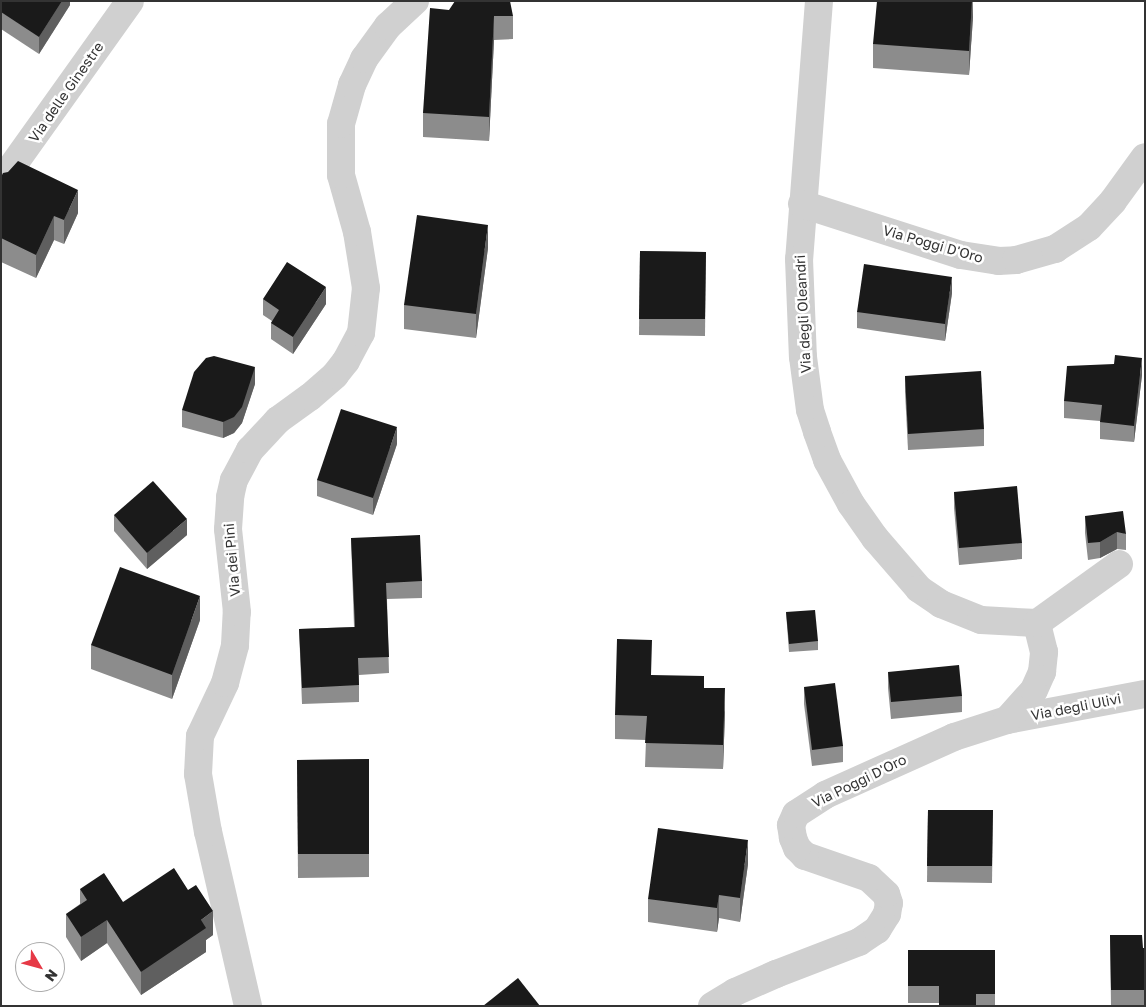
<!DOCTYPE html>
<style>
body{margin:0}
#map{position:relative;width:1146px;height:1007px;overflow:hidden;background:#fff;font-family:"Golos Text",sans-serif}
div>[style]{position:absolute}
.street>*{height:28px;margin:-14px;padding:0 14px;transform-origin:14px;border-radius:14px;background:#d0d0d0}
.wall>*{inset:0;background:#8c8c8c}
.shaded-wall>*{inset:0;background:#5f5f5f}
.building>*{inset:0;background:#1a1a1a}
span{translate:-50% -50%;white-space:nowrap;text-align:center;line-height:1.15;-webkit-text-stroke:5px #fff;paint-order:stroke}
.street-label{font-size:14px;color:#333}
.frame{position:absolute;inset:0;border:2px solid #333;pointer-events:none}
.north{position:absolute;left:15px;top:942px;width:50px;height:50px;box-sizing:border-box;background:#fff;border:1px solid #adadad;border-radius:50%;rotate:127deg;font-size:14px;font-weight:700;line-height:20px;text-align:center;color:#333}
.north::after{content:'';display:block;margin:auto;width:18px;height:22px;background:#e63946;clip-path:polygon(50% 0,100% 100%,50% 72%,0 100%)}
</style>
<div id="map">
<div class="street">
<div style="left:819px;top:1px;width:259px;rotate:94.4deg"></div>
<div style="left:799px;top:259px;width:98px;rotate:87.7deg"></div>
<div style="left:803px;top:357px;width:53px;rotate:82.5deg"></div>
<div style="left:810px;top:410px;width:23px;rotate:72deg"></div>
<div style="left:817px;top:432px;width:30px;rotate:70deg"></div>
<div style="left:827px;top:460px;width:50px;rotate:61.4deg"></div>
<div style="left:851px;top:504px;width:42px;rotate:54.8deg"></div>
<div style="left:875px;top:538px;width:67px;rotate:49.2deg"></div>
<div style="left:919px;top:589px;width:27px;rotate:34deg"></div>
<div style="left:941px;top:604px;width:43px;rotate:21.8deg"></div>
<div style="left:981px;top:620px;width:56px;rotate:3.1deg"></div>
<div style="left:1px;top:182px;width:222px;rotate:-54.5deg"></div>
<div style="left:802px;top:204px;width:167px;rotate:17.8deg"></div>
<div style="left:961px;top:255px;width:38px;rotate:9deg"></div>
<div style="left:999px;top:261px;width:17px;rotate:-3deg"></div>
<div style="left:1016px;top:260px;width:41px;rotate:-15.8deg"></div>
<div style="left:1055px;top:249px;width:40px;rotate:-32.9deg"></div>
<div style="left:1089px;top:227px;width:35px;rotate:-47deg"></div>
<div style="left:1113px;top:201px;width:54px;rotate:-54deg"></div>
<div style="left:1007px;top:720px;width:140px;rotate:-10.7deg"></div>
<div style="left:248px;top:1006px;width:179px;rotate:-102.9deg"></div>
<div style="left:208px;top:832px;width:59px;rotate:-99.8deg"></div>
<div style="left:198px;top:774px;width:38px;rotate:-87deg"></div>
<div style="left:200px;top:736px;width:59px;rotate:-64.7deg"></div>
<div style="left:225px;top:683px;width:39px;rotate:-75deg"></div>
<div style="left:235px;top:645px;width:33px;rotate:-87deg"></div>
<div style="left:237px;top:612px;width:83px;rotate:-96.2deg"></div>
<div style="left:228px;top:529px;width:32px;rotate:-86deg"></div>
<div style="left:230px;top:497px;width:17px;rotate:-77deg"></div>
<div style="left:234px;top:480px;width:34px;rotate:-62deg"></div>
<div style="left:250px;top:450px;width:41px;rotate:-47deg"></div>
<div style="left:278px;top:420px;width:39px;rotate:-36deg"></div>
<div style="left:310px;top:397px;width:33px;rotate:-41deg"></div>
<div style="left:335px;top:375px;width:18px;rotate:-52deg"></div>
<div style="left:346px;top:361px;width:32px;rotate:-62deg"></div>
<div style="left:361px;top:333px;width:45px;rotate:-83.7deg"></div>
<div style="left:366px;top:288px;width:57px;rotate:-99.1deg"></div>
<div style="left:357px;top:232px;width:59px;rotate:-105.7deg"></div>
<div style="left:341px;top:175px;width:51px;rotate:-90deg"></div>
<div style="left:341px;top:124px;width:41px;rotate:-74.2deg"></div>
<div style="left:352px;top:85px;width:29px;rotate:-65deg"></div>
<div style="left:364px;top:59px;width:41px;rotate:-54deg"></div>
<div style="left:388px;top:26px;width:37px;rotate:-43deg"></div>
<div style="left:712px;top:1006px;width:27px;rotate:-31deg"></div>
<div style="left:735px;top:992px;width:45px;rotate:-23.7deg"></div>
<div style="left:776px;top:974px;width:89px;rotate:-21.1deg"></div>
<div style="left:859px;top:942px;width:22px;rotate:-34deg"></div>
<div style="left:877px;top:930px;width:19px;rotate:-58deg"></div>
<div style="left:887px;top:914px;width:11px;rotate:-80deg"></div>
<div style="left:889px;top:903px;width:9px;rotate:-108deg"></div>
<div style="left:886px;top:894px;width:23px;rotate:-137deg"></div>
<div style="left:869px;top:878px;width:68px;rotate:-161deg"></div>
<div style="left:805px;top:856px;width:11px;rotate:-135deg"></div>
<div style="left:797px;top:848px;width:11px;rotate:-112deg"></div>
<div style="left:793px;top:838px;width:13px;rotate:-99deg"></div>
<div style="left:791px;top:825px;width:12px;rotate:-66deg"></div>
<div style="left:796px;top:814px;width:35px;rotate:-33deg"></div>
<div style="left:825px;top:795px;width:141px;rotate:-24.2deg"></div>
<div style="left:954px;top:737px;width:56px;rotate:-17.8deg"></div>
<div style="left:1007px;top:720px;width:40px;rotate:-48deg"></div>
<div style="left:1034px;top:690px;width:20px;rotate:-66deg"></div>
<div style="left:1042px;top:672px;width:20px;rotate:-84deg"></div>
<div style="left:1044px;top:652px;width:30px;rotate:-104deg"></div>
<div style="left:1037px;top:623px;width:101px;rotate:-35.7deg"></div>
</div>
<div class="wall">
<div style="clip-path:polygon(1px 1px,70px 1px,70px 5px,39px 54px,1px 29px)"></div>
<div style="clip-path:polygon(973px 1px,973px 17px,969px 75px,873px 68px,873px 44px)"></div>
<div style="clip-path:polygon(449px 10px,513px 16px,513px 39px,494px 40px,489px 141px,423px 137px,423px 113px)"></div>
<div style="clip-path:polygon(1px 177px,78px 213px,64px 244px,54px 240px,36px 278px,1px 262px)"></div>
<div style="clip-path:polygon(488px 248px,476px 338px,404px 329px,404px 305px)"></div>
<div style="clip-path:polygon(640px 251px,706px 252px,705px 336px,639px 335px)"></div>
<div style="clip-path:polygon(952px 293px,945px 341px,857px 328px,857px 312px)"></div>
<div style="clip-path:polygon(263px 299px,326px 304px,293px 354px,271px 339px,271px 323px,272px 321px,263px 315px)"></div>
<div style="clip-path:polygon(1142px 375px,1134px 442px,1100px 439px,1100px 421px,1064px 418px,1064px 401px)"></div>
<div style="clip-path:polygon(905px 376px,984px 429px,984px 446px,908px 450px,905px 392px)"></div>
<div style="clip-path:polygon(255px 384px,242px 423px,234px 433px,223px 438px,182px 427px,182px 410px)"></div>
<div style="clip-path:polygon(397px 444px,373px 515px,317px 496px,317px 480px)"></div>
<div style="clip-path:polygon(954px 492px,1022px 543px,1022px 559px,959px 565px,954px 508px)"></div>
<div style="clip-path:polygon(114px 515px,187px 535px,147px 569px,114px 531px)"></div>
<div style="clip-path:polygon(1085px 516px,1126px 534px,1126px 550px,1117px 549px,1100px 558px,1088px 560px,1085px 533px)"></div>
<div style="clip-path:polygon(351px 538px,422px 581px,422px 598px,387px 599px,389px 673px,359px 675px,359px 702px,302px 704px,299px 629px,354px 627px)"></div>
<div style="clip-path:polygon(786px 612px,818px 641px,818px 650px,789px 652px)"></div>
<div style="clip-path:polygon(200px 620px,172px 699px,91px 669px,91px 645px)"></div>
<div style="clip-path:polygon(888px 672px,962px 696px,962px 712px,891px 719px,888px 688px)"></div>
<div style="clip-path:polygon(651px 675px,704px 688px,725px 712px,723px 769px,645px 767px,646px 740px,615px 739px,615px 715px)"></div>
<div style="clip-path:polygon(804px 687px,843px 746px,843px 762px,812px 766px,804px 704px)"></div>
<div style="clip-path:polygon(369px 759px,369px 877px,298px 878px,297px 760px)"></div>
<div style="clip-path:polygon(928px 810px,993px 810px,992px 883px,927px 882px)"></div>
<div style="clip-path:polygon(748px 864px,740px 922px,719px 918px,717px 932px,648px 922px,648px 899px)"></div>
<div style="clip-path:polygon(80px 889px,123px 902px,213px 935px,206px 940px,206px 952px,141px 995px,107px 943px,81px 961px,66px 937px,66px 914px,80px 904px)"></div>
<div style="clip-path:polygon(1110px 935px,1143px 948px,1145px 948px,1145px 1006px,1111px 1006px)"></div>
<div style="clip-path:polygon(908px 950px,995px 950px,995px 1006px,939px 1006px,939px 1003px,908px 1003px)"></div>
</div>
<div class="shaded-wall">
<div style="clip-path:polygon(62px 1px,70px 1px,70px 5px,39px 54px,39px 37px)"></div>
<div style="clip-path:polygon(972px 1px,973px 17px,969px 75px,969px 51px)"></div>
<div style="clip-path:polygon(494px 16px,494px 40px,489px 141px,489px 117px)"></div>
<div style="clip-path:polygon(78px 190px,78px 213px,64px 244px,64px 220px)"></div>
<div style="clip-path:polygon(54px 216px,54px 240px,36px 278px,36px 255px)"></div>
<div style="clip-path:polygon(488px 225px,488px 248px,476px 338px,476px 314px)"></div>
<div style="clip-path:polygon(952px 277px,952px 293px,945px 341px,945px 324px)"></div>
<div style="clip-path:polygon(326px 287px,326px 304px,293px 354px,293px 337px)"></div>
<div style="clip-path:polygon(1142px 358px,1142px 375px,1134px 442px,1134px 426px)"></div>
<div style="clip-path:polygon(255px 367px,255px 384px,242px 423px,234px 433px,223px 438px,223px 422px)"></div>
<div style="clip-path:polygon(397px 427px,397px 444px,373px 515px,373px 498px)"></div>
<div style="clip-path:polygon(187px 519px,187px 535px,147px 569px,147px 553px)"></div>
<div style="clip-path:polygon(1117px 532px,1117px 549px,1100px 558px,1100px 542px)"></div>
<div style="clip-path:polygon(200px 596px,200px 620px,172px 699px,172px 675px)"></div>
<div style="clip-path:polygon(725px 688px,725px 712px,723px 769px,723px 745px)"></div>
<div style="clip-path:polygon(748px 840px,748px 864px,740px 922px,740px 898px)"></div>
<div style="clip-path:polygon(719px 895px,719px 918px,717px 932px,717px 908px)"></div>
<div style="clip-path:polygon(213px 911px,213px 935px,206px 940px,206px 952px,141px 995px,141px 972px,201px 920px)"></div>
<div style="clip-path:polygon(107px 920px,107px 943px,81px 961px,81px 937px)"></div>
</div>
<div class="building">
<div style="clip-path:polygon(1px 1px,62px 1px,39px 37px,1px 12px)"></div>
<div style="clip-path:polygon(455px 1px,510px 1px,513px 16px,494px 16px,489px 117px,423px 113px,430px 8px,449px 10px)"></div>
<div style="clip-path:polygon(877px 1px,972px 1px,969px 51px,873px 44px)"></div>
<div style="clip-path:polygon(18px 161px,78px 190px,64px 220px,54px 216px,36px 255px,1px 238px,1px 177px,3px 173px,8px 172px)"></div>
<div style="clip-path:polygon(417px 215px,488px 225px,476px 314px,404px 305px)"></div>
<div style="clip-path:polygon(640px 251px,706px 252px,705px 319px,639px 319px)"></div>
<div style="clip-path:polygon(287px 262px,326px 287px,293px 337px,271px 323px,279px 310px,263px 299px)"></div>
<div style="clip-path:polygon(864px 264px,952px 277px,945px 324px,857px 312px)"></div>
<div style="clip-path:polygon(1115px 355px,1142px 358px,1134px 426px,1100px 422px,1102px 405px,1064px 401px,1067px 366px,1114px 364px)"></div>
<div style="clip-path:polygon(214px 356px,255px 367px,242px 407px,234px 417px,223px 422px,182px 410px,194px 372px,206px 358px)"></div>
<div style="clip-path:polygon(981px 371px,984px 429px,908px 434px,905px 376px)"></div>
<div style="clip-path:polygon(341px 409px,397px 427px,373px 498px,317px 480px)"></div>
<div style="clip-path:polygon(153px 481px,187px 519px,147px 553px,114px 515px)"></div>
<div style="clip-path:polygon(1017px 486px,1022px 543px,959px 548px,954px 492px)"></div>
<div style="clip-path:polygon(1123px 511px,1126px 534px,1117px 532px,1100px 542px,1088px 543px,1085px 516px)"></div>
<div style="clip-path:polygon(420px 535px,422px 581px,386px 583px,389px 657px,358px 658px,359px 685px,302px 688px,299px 629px,355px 627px,351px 538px)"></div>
<div style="clip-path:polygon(120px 567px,200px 596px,172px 675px,91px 645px)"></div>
<div style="clip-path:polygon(815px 610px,818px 641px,789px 644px,786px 612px)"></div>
<div style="clip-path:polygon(617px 639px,652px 640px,651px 675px,704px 676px,704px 688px,725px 688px,723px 745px,645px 743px,647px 716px,615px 715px)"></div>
<div style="clip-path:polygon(959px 665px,962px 696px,891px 702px,888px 672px)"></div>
<div style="clip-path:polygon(835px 683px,843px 746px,812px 750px,804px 687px)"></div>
<div style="clip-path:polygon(369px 759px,369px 854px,298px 854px,297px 760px)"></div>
<div style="clip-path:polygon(928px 810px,993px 810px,992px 866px,927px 866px)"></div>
<div style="clip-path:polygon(658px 828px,748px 840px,740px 898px,719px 895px,717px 908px,648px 899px)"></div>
<div style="clip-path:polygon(174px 868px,188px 890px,196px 885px,213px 911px,201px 920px,206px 928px,141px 972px,107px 920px,81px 937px,66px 914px,87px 900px,80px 889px,104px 873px,123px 902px)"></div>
<div style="clip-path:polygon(1110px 935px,1142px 935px,1143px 948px,1145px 948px,1145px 990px,1111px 990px)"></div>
<div style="clip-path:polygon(908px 950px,995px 950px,995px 994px,976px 994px,976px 1006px,939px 1006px,939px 986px,908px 986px)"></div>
<div style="clip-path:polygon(518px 978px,540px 1006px,483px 1006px)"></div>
</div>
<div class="street-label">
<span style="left:66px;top:92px;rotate:-55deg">Via delle Ginestre</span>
<span style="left:933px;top:244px;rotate:16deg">Via Poggi D'Oro</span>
<span style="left:803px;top:314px;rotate:-93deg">Via degli Oleandri</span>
<span style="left:232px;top:560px;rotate:-95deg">Via dei Pini</span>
<span style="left:1076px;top:707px;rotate:-11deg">Via degli Ulivi</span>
<span style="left:859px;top:781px;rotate:-26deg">Via Poggi D'Oro</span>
</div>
<div class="frame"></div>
<div class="north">N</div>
</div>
